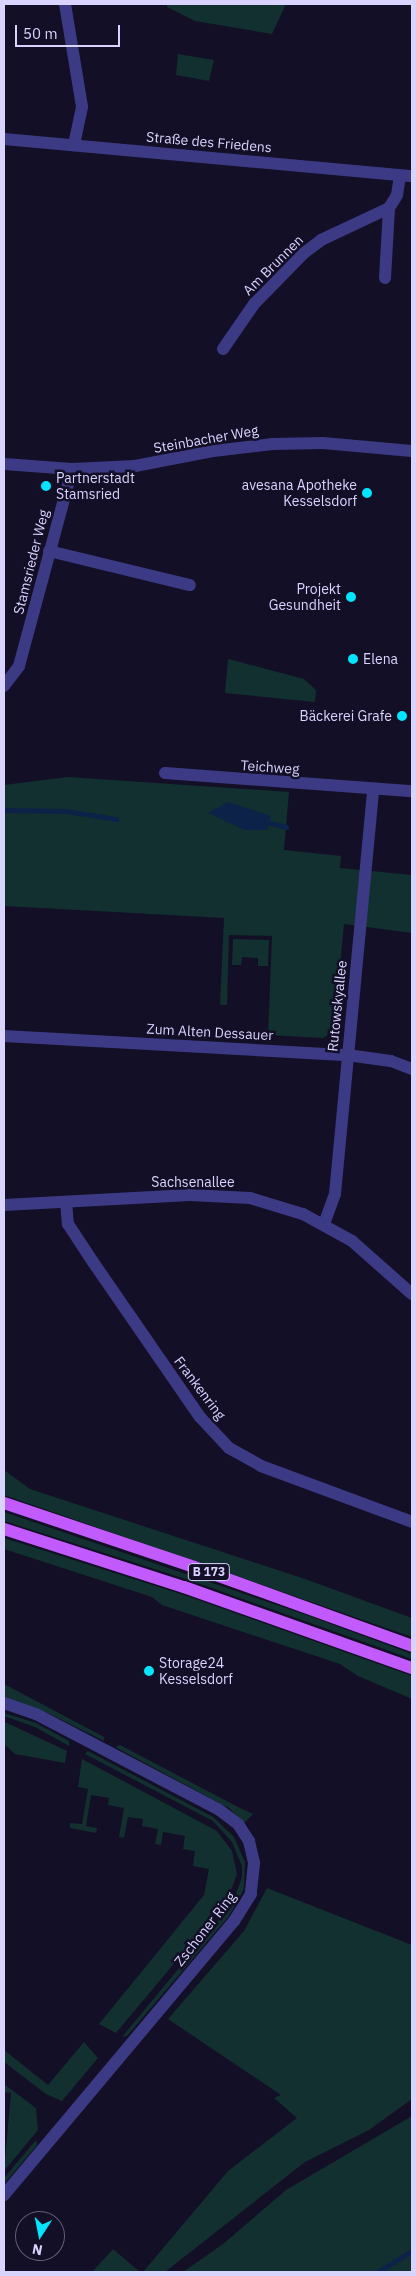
<!DOCTYPE html>
<meta charset="utf-8">
<style>
body{margin:0}
#map{position:relative;width:416px;height:2276px;overflow:hidden;background:#130f26;font-family:"IBM Plex Sans",sans-serif}
div>[style]{position:absolute}
.green>*{inset:0;background:#12302f}
.water>*{inset:0;background:#0c2248}
.stream>*{height:4.5px;margin:-2.25px;padding:0 2.25px;transform-origin:2.25px;border-radius:2.25px;background:#0c2248}
.minor>*{height:12px;margin:-6px;padding:0 6px;transform-origin:6px;border-radius:6px;background:#3d3a85}
.primary>*{height:12px;margin:-6px;padding:0 6px;transform-origin:6px;border-radius:6px;background:#c25bff}
.dots>*{width:14px;height:14px;translate:-50% -50%;box-sizing:border-box;border:2px solid #130f26;border-radius:50%}
span{translate:-50% -50%;white-space:nowrap;text-align:center;line-height:1.15;-webkit-text-stroke:5px #130f26;paint-order:stroke}
.shield-label span{padding:1px 4px;background:#130f26;border:1px solid;border-radius:4px;-webkit-text-stroke-width:0}
.shield-label{font-size:12px;color:#d9d4ff;font-weight:700}
.street-label{font-size:14px;color:#d9d4ff}
.poi-label{font-size:14px;color:#d9d4ff}
.left{translate:0 -50%;text-align:left}
.right{translate:-100% -50%;text-align:right}
.frame{position:absolute;inset:0;border:5px solid #d9d4ff;pointer-events:none}
.north{position:absolute;left:15px;top:2211px;width:50px;height:50px;box-sizing:border-box;background:#130f26;border:1px solid #625e7d;border-radius:50%;rotate:191deg;font-size:14px;font-weight:700;line-height:20px;text-align:center;color:#d9d4ff}
.north::after{content:'';display:block;margin:auto;width:18px;height:22px;background:#00e5ff;clip-path:polygon(50% 0,100% 100%,50% 72%,0 100%)}
.scale{position:absolute;left:15px;top:25px;width:105px;height:22px;box-sizing:border-box;border:2px solid #d9d4ff;border-top:0;padding-left:6px;font-size:15px;line-height:18px;white-space:nowrap;color:#d9d4ff;-webkit-text-stroke:4px #130f26;paint-order:stroke}
</style>
<div id="map">
<div class="green">
<div style="clip-path:polygon(167px 4px,286px 4px,272px 34px,195px 21px,167px 7px)"></div>
<div style="clip-path:polygon(178px 54px,214px 60px,209px 81px,176px 75px)"></div>
<div style="clip-path:polygon(228px 659px,304px 679px,316px 690px,315px 702px,225px 693px)"></div>
<div style="clip-path:polygon(68px 777px,289px 792px,284px 850px,341px 856px,340px 868px,412px 875px,412px 933px,344px 924px,334px 1031px,323px 1038px,268px 1035px,272px 936px,229px 935px,227px 1005px,220px 1005px,224px 918px,4px 906px,4px 785px)"></div>
<div style="clip-path:polygon(233px 939px,269px 940px,268px 966px,258px 966px,258px 958px,242px 957px,241px 965px,232px 965px)"></div>
<div style="clip-path:polygon(4px 1470px,30px 1489px,305px 1579px,412px 1618px,412px 1637px,4px 1495px)"></div>
<div style="clip-path:polygon(4px 1512px,312px 1617px,412px 1654px,412px 1659px,192px 1581px,4px 1521px)"></div>
<div style="clip-path:polygon(4px 1538px,184px 1595px,412px 1676px,412px 1699px,358px 1676px,340px 1664px,162px 1605px,152px 1597px,4px 1549px)"></div>
<div style="clip-path:polygon(4px 1684px,104px 1737px,104px 1741px,50px 1714px,4px 1697px)"></div>
<div style="clip-path:polygon(4px 1713px,36px 1723px,69px 1741px,69px 1746px,35px 1727px,4px 1716px)"></div>
<div style="clip-path:polygon(5px 1722px,67px 1751px,65px 1763px,15px 1754px,4px 1744px)"></div>
<div style="clip-path:polygon(120px 1745px,238px 1807px,253px 1814px,244px 1823px,229px 1808px,115px 1747px)"></div>
<div style="clip-path:polygon(88px 1751px,213px 1817px,234px 1837px,245px 1862px,244px 1889px,229px 1916px,127px 2036px,122px 2037px,233px 1903px,242px 1877px,242px 1866px,232px 1842px,213px 1821px,85px 1754px)"></div>
<div style="clip-path:polygon(82px 1759px,217px 1831px,232px 1851px,237px 1874px,228px 1899px,116px 2033px,99px 2024px,204px 1895px,209px 1869px,193px 1866px,195px 1851px,183px 1849px,185px 1836px,163px 1832px,161px 1845px,155px 1844px,158px 1829px,142px 1826px,143px 1819px,128px 1817px,124px 1838px,119px 1837px,124px 1808px,108px 1805px,109px 1798px,91px 1795px,86px 1826px,97px 1828px,96px 1833px,70px 1828px,70px 1823px,82px 1824px,88px 1789px,78px 1787px)"></div>
<div style="clip-path:polygon(267px 1888px,412px 1945px,412px 2099px,369px 2130px,305px 2162px,165px 2272px,143px 2272px,228px 2171px,297px 2118px,274px 2098px,281px 2095px,168px 2019px,244px 1931px)"></div>
<div style="clip-path:polygon(84px 2042px,98px 2058px,62px 2101px,46px 2094px,4px 2062px,4px 2050px,48px 2085px)"></div>
<div style="clip-path:polygon(4px 2084px,36px 2108px,38px 2130px,4px 2171px,11px 2093px,4px 2092px)"></div>
<div style="clip-path:polygon(412px 2116px,412px 2272px,183px 2272px,223px 2244px,286px 2190px)"></div>
<div style="clip-path:polygon(36px 2140px,37px 2145px,4px 2184px,4px 2178px)"></div>
<div style="clip-path:polygon(113px 2249px,140px 2272px,92px 2272px)"></div>
</div>
<div class="water">
<div style="clip-path:polygon(228px 802px,271px 816px,268px 830px,245px 830px,208px 813px)"></div>
</div>
<div class="stream">
<div style="left:4px;top:810px;width:62px;rotate:0.9deg"></div>
<div style="left:66px;top:811px;width:51px;rotate:9.1deg"></div>
<div style="left:271px;top:823px;width:16px;rotate:14deg"></div>
<div style="left:378px;top:2272px;width:40px;rotate:-32deg"></div>
</div>
<div class="minor">
<div style="left:65px;top:4px;width:104px;rotate:80.6deg"></div>
<div style="left:82px;top:107px;width:39px;rotate:102deg"></div>
<div style="left:4px;top:139px;width:410px;rotate:5.2deg"></div>
<div style="left:385px;top:278px;width:70px;rotate:-86.7deg"></div>
<div style="left:389px;top:208px;width:15px;rotate:-58deg"></div>
<div style="left:397px;top:195px;width:20px;rotate:-81deg"></div>
<div style="left:223px;top:349px;width:55px;rotate:-55.4deg"></div>
<div style="left:254px;top:304px;width:71px;rotate:-45.6deg"></div>
<div style="left:304px;top:253px;width:21px;rotate:-37deg"></div>
<div style="left:321px;top:240px;width:75px;rotate:-25.2deg"></div>
<div style="left:4px;top:464px;width:68px;rotate:4.2deg"></div>
<div style="left:72px;top:469px;width:63px;rotate:-2.7deg"></div>
<div style="left:135px;top:466px;width:79px;rotate:-10.9deg"></div>
<div style="left:213px;top:451px;width:60px;rotate:-6.7deg"></div>
<div style="left:273px;top:444px;width:50px;rotate:-1.1deg"></div>
<div style="left:323px;top:443px;width:89px;rotate:5.1deg"></div>
<div style="left:49px;top:551px;width:145px;rotate:13.6deg"></div>
<div style="left:4px;top:686px;width:25px;rotate:-53deg"></div>
<div style="left:19px;top:666px;width:204px;rotate:-74.9deg"></div>
<div style="left:165px;top:773px;width:248px;rotate:4.2deg"></div>
<div style="left:4px;top:1036px;width:344px;rotate:3.2deg"></div>
<div style="left:347px;top:1055px;width:44px;rotate:7.8deg"></div>
<div style="left:391px;top:1061px;width:22px;rotate:21deg"></div>
<div style="left:66px;top:1202px;width:22px;rotate:85deg"></div>
<div style="left:68px;top:1224px;width:45px;rotate:56.7deg"></div>
<div style="left:93px;top:1262px;width:188px;rotate:55.4deg"></div>
<div style="left:200px;top:1417px;width:42px;rotate:46.9deg"></div>
<div style="left:229px;top:1448px;width:37px;rotate:29deg"></div>
<div style="left:261px;top:1466px;width:161px;rotate:20.3deg"></div>
<div style="left:4px;top:1205px;width:186px;rotate:-3.1deg"></div>
<div style="left:190px;top:1195px;width:60px;rotate:2.9deg"></div>
<div style="left:250px;top:1198px;width:55px;rotate:16.8deg"></div>
<div style="left:303px;top:1214px;width:56px;rotate:28.9deg"></div>
<div style="left:352px;top:1241px;width:80px;rotate:41.5deg"></div>
<div style="left:324px;top:1224px;width:32px;rotate:-70deg"></div>
<div style="left:335px;top:1194px;width:407px;rotate:-84.6deg"></div>
<div style="left:4px;top:1703px;width:34px;rotate:19deg"></div>
<div style="left:36px;top:1714px;width:205px;rotate:27.6deg"></div>
<div style="left:218px;top:1809px;width:25px;rotate:37deg"></div>
<div style="left:238px;top:1824px;width:20px;rotate:57deg"></div>
<div style="left:249px;top:1841px;width:23px;rotate:77deg"></div>
<div style="left:254px;top:1863px;width:31px;rotate:96deg"></div>
<div style="left:251px;top:1894px;width:32px;rotate:122deg"></div>
<div style="left:234px;top:1921px;width:358px;rotate:130deg"></div>
</div>
<div class="primary">
<div style="left:4px;top:1503px;width:200px;rotate:18.6deg"></div>
<div style="left:194px;top:1567px;width:232px;rotate:19.9deg"></div>
<div style="left:4px;top:1529px;width:189px;rotate:17.9deg"></div>
<div style="left:184px;top:1587px;width:242px;rotate:19.6deg"></div>
</div>
<div class="dots">
<div style="left:46px;top:486px;background:#00e5ff"></div>
<div style="left:367px;top:493px;background:#00e5ff"></div>
<div style="left:351px;top:597px;background:#00e5ff"></div>
<div style="left:353px;top:659px;background:#00e5ff"></div>
<div style="left:402px;top:716px;background:#00e5ff"></div>
<div style="left:149px;top:1671px;background:#00e5ff"></div>
</div>
<div class="shield-label">
<span style="left:209px;top:1572px">B 173</span>
</div>
<div class="street-label">
<span style="left:209px;top:142px;rotate:5deg">Straße des Friedens</span>
<span style="left:273px;top:265px;rotate:-45deg">Am Brunnen</span>
<span style="left:206px;top:439px;rotate:-10deg">Steinbacher Weg</span>
<span style="left:31px;top:562px;rotate:-76deg">Stamsrieder Weg</span>
<span style="left:270px;top:767px;rotate:4deg">Teichweg</span>
<span style="left:337px;top:1006px;rotate:-84deg">Rutowskyallee</span>
<span style="left:210px;top:1032px;rotate:3deg">Zum Alten Dessauer</span>
<span style="left:193px;top:1182px">Sachsenallee</span>
<span style="left:200px;top:1388px;rotate:53deg">Frankenring</span>
<span style="left:205px;top:1929px;rotate:-52deg">Zschoner Ring</span>
</div>
<div class="poi-label">
<span class="left" style="left:56px;top:486px">Partnerstadt<br>Stamsried</span>
<span class="right" style="left:357px;top:493px">avesana Apotheke<br>Kesselsdorf</span>
<span class="right" style="left:341px;top:597px">Projekt<br>Gesundheit</span>
<span class="left" style="left:363px;top:659px">Elena</span>
<span class="right" style="left:392px;top:716px">Bäckerei Grafe</span>
<span class="left" style="left:159px;top:1671px">Storage24<br>Kesselsdorf</span>
</div>
<div class="frame"></div>
<div class="north">N</div>
<div class="scale">50 m</div>
</div>
